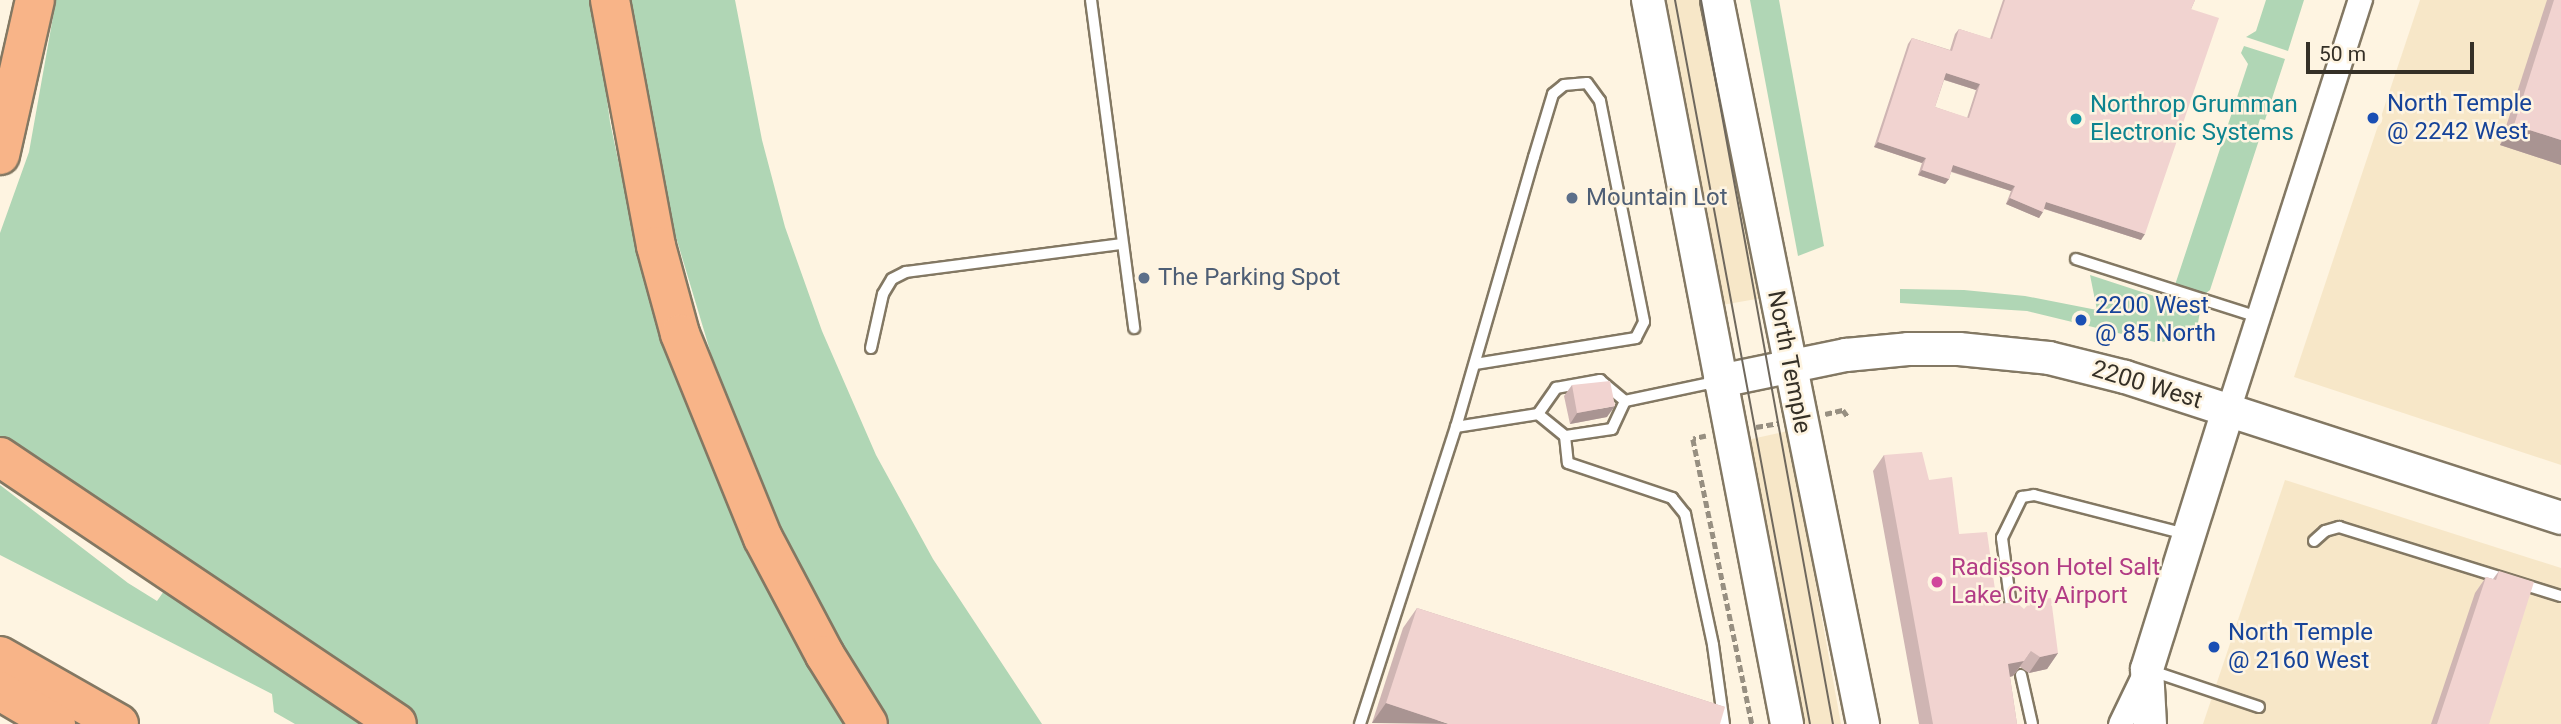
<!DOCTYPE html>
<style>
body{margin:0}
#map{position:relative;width:2561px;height:724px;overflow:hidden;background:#fef4e1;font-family:Roboto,sans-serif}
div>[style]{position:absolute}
.built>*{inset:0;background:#f7e7c8}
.green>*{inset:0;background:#b0d6b5}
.path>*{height:4.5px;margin-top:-2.25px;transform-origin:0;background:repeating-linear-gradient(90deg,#978f81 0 7px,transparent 0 10.5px)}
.roads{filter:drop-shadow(2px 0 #837863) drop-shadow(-2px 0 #837863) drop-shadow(0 2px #837863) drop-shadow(0 -2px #837863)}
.lane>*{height:10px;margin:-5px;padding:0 5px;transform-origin:5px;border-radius:5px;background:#fff}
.street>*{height:23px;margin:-11.5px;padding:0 11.5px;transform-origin:11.5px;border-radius:11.5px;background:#fff}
.secondary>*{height:32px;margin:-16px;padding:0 16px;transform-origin:16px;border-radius:16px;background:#fff}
.highway>*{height:38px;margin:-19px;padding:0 19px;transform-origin:19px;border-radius:19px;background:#f8b488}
.tram>*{height:2px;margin:-1px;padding:0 1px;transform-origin:1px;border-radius:1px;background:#6f685d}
.wall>*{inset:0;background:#cfb5b3}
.shaded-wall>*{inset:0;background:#a99492}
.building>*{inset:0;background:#f1d3d0}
.dots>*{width:19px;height:19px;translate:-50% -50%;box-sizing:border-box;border:4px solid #fef4e1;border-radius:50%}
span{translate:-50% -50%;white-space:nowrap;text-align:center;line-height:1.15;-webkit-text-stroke:5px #fef4e1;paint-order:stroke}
.transit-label{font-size:24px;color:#164399}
.left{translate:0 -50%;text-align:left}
.culture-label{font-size:24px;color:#0d838f}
.service-label{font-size:24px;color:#4e5e75}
.street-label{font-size:24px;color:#353027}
.hotel-label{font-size:24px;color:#b23c85}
.scale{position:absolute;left:2306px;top:42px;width:168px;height:32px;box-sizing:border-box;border:4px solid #353027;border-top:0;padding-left:9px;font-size:21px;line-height:24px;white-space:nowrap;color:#353027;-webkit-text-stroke:5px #fef4e1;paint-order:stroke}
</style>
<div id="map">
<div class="built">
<div style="clip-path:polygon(1666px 0,1706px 0,1762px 298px,1722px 305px)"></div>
<div style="clip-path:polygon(2420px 0,2561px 0,2561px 465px,2294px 377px)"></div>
<div style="clip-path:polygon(1788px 431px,1841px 724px,1800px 724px,1747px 440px)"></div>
<div style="clip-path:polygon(2285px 480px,2561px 568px,2561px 724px,2203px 724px)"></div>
</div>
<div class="green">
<div style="clip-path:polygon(56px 0,594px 0,610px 122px,636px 244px,665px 345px,757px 571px,846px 724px,418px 724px,0 446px,0 233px,29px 152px)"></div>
<div style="clip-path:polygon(630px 0,735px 0,762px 140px,785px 227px,822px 331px,876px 455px,933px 559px,1042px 724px,889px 724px,874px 701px,800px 565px,732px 424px,658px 177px)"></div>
<div style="clip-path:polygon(1750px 0,1779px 0,1824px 246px,1798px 256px)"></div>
<div style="clip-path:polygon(2266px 0,2304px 0,2288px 51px,2246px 37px,2256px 31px)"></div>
<div style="clip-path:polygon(2244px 46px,2285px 59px,2265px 120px,2260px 119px,2254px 138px,2259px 140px,2210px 290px,2205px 294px,2175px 285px,2248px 64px,2241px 53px)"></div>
<div style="clip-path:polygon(2090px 275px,2200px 311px,2198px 323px,2183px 336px,2159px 343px,2027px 311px,1900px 303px,1900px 289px,1964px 290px,2025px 296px,2097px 310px)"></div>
<div style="clip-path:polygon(0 485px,128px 583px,157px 601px,164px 591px,367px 724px,295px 724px,274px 712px,272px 694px,0 555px)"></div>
</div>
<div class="path">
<div style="left:1825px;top:414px;width:18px;rotate:-13deg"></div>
<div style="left:1843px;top:410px;width:9px;rotate:54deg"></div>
<div style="left:1756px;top:427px;width:22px;rotate:-10deg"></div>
<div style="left:1706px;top:436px;width:13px;rotate:167deg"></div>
<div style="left:1693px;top:439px;width:291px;rotate:78.3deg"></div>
</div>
<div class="roads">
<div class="lane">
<div style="left:1091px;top:0;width:331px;rotate:82.5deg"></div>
<div style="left:2076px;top:259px;width:191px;rotate:17.7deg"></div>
<div style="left:871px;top:348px;width:55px;rotate:-77.5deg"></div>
<div style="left:883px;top:294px;width:17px;rotate:-59deg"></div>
<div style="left:892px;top:279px;width:16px;rotate:-27deg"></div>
<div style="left:906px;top:272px;width:217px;rotate:-7.4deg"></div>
<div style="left:1600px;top:380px;width:33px;rotate:40deg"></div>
<div style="left:1625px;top:401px;width:31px;rotate:115deg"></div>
<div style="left:1612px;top:429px;width:48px;rotate:171.5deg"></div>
<div style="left:1565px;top:436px;width:35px;rotate:-141deg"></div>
<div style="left:1538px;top:414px;width:32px;rotate:-55deg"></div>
<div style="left:1556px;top:388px;width:45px;rotate:-10.3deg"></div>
<div style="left:1625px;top:401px;width:96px;rotate:-12deg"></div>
<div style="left:1456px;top:427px;width:281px;rotate:-73.9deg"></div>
<div style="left:1534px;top:157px;width:66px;rotate:-73.2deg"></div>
<div style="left:1553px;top:94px;width:14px;rotate:-39deg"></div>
<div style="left:1564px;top:85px;width:23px;rotate:-5deg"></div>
<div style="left:1587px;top:83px;width:22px;rotate:54deg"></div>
<div style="left:1600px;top:101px;width:225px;rotate:78.7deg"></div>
<div style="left:1644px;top:322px;width:18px;rotate:117deg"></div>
<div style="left:1636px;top:338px;width:163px;rotate:170.8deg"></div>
<div style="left:1565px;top:436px;width:27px;rotate:84deg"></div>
<div style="left:1568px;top:463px;width:110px;rotate:18.6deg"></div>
<div style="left:1672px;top:498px;width:21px;rotate:51deg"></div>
<div style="left:1685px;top:514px;width:134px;rotate:77.9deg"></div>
<div style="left:1713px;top:645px;width:80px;rotate:82.1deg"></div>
<div style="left:2314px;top:541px;width:15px;rotate:-42deg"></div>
<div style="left:2325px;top:531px;width:15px;rotate:-16deg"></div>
<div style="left:2339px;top:527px;width:232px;rotate:17.3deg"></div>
<div style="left:2012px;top:614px;width:77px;rotate:-97.5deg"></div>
<div style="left:2002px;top:538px;width:46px;rotate:-64deg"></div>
<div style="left:2022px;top:497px;width:12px;rotate:-9deg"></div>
<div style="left:2034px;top:495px;width:157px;rotate:14.4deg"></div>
<div style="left:2149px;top:670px;width:116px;rotate:18.6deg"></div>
<div style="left:2021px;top:675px;width:50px;rotate:77.3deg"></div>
<div style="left:1360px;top:724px;width:312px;rotate:-72.1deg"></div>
<div style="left:1456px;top:427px;width:83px;rotate:-9deg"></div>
</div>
<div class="street">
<div style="left:2228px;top:410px;width:431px;rotate:-72.2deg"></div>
<div style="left:2120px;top:724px;width:58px;rotate:-64.3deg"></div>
</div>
<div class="secondary">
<div style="left:1648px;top:0;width:737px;rotate:79.13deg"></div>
<div style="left:1717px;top:0;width:739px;rotate:78.6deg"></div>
<div style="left:1720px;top:381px;width:129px;rotate:-11.7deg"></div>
<div style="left:1846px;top:355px;width:62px;rotate:-5.5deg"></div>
<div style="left:1908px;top:349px;width:51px"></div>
<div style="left:1959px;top:349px;width:90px;rotate:5.7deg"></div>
<div style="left:2049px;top:358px;width:78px;rotate:14deg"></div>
<div style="left:2125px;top:377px;width:458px;rotate:17.9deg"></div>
<div style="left:2150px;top:724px;width:55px;rotate:-93.1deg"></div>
<div style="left:2147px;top:669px;width:271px;rotate:-72.6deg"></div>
</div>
<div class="highway">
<div style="left:610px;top:0;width:250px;rotate:79.4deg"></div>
<div style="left:656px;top:246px;width:91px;rotate:74.7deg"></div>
<div style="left:680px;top:334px;width:220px;rotate:67.9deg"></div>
<div style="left:763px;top:538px;width:132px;rotate:62.1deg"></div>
<div style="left:825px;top:655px;width:81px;rotate:58.1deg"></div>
<div style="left:0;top:155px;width:159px;rotate:-77.3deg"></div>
<div style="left:0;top:457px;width:478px;rotate:33.9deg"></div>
<div style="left:0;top:656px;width:137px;rotate:29.7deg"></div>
<div style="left:0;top:691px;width:65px;rotate:30.5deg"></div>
</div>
</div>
<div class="tram">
<div style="left:1675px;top:0;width:736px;rotate:79.44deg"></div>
<div style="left:1701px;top:0;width:736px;rotate:79.67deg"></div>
</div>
<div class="wall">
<div style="clip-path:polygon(evenodd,2003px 0,2195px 0,2191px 9px,2141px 240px,2044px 209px,2039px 218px,2006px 204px,2011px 191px,1951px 172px,1949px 179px,1945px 184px,1918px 175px,1922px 163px,1874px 147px,1908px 44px,1912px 38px,1950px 50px,1955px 34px,1959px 29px,1990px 39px,2003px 0,1944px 80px,1976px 90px,1967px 118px,1935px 107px,1944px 80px)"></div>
<div style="clip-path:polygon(2547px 0,2561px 0,2561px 165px,2500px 145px)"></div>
<div style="clip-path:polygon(1572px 385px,1607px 417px,1570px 424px,1564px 396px)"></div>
<div style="clip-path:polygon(1884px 455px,1929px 480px,1997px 604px,2058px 653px,2047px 669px,2029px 673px,2020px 667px,2013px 676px,2010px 677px,2017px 724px,1919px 724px,1873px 471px)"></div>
<div style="clip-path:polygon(2499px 571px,2489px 724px,2431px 724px,2475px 593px,2486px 577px,2493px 579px)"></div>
<div style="clip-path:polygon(1417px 608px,1725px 707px,1372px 723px,1403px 628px)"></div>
</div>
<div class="shaded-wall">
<div style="clip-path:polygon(1946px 73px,1980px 84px,1976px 90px,1942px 79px)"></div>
<div style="clip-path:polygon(2514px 125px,2561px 140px,2561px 165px,2500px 145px)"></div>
<div style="clip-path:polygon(1878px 142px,1926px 158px,1922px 163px,1874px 147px)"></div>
<div style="clip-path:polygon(1953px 165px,2015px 186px,2011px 191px,1950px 171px)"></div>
<div style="clip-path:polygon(1922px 170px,1949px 179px,1945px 184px,1918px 175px)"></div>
<div style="clip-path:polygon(2010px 198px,2043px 212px,2039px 218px,2006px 204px)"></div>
<div style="clip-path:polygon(2046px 202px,2145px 234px,2141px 240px,2042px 208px)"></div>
<div style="clip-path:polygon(1615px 406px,1607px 417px,1570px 424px,1577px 413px)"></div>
<div style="clip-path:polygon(2031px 651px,2013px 676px,1997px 680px,2008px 664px)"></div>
<div style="clip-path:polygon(2058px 653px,2047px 669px,2029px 673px,2040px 657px)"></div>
<div style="clip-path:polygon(1386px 703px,1449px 724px,1372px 723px)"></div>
</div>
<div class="building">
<div style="clip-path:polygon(evenodd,2005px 0,2195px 0,2191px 9px,2219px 18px,2145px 234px,2046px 202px,2043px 212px,2010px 198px,2015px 186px,1953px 165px,1949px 179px,1922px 170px,1926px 158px,1878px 142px,1912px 38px,1952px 51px,1959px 29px,1992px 39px,2005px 0,1946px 73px,1980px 84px,1969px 118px,1935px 107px,1946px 73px)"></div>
<div style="clip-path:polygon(2554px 0,2561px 0,2561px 140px,2514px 125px)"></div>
<div style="clip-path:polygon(1610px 381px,1615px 406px,1577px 413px,1572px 385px)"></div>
<div style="clip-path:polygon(1922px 452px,1929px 480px,1952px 477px,1959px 534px,1987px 532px,1997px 604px,2016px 602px,2024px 609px,2032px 600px,2051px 598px,2058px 653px,2040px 657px,2031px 651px,2024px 661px,2008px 664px,2017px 724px,1933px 724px,1884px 455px)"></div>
<div style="clip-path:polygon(2499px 571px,2534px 582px,2489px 724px,2437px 724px,2486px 577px,2496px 580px)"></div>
<div style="clip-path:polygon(1417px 608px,1725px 707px,1720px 724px,1449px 724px,1386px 703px)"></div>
</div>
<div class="dots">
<div style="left:2373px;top:118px;background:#1a4fb4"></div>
<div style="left:2076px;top:119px;background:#0f9aa8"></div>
<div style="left:1572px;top:198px;background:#5c6f8a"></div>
<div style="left:1144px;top:278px;background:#5c6f8a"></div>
<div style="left:2081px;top:320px;background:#1a4fb4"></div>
<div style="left:1937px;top:582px;background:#d1479c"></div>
<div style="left:2214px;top:647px;background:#1a4fb4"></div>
</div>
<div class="transit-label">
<span class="left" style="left:2387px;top:118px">North Temple<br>@ 2242 West</span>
<span class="left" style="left:2095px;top:320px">2200 West<br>@ 85 North</span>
<span class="left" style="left:2228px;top:647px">North Temple<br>@ 2160 West</span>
</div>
<div class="culture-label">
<span class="left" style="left:2090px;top:119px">Northrop Grumman<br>Electronic Systems</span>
</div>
<div class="service-label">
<span class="left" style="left:1586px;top:198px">Mountain Lot</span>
<span class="left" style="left:1158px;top:278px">The Parking Spot</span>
</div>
<div class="street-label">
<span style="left:1789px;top:362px;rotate:79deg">North Temple</span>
<span style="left:2147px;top:385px;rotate:17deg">2200 West</span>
</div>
<div class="hotel-label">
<span class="left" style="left:1951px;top:582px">Radisson Hotel Salt<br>Lake City Airport</span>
</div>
<div class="scale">50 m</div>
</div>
